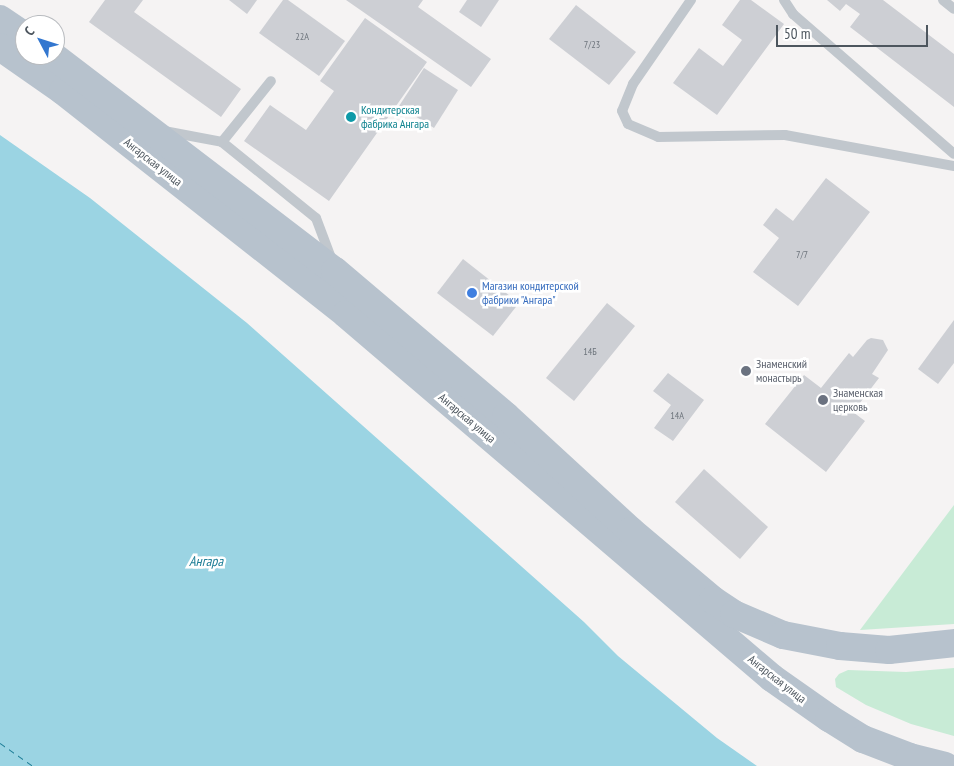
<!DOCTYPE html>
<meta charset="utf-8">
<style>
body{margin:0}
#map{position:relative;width:954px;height:766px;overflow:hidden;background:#f5f3f3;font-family:"PT Sans Narrow",sans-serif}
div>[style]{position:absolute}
.green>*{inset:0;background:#c8ebd6}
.water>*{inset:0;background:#9bd4e3}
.ferry>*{height:1px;margin-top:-0.5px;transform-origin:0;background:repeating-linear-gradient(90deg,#1e7e97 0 6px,transparent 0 11px)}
.building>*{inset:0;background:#cdcfd4}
.service>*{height:10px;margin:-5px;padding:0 5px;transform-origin:5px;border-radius:5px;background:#c1c7cd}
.primary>*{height:28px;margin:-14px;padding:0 14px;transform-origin:14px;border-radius:14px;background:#b7c2cd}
.dots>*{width:14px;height:14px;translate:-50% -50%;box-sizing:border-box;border:2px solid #fff;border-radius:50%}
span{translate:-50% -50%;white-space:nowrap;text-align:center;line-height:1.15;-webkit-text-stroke:5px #fff;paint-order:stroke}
.number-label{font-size:10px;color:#6d747c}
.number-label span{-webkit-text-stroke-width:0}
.culture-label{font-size:12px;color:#0d838f}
.left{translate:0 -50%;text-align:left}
.street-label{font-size:12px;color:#4d565e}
.shop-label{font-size:12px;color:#366cbe}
.worship-label{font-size:12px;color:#5b616d}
.water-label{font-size:14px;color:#1e7e97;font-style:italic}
.north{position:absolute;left:15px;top:15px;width:50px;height:50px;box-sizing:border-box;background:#fff;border:1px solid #b8bbbf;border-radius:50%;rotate:310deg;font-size:14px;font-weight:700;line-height:20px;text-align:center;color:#4d565e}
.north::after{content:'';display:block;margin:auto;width:18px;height:22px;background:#3377cf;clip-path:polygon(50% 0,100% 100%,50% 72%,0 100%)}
.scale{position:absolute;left:776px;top:25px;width:152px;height:22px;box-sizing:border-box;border:2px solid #4d565e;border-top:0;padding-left:6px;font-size:15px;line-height:18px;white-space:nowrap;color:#4d565e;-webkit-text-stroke:4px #fff;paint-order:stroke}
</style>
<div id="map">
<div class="green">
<div style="clip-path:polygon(954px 505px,954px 624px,860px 630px)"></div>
<div style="clip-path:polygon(954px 668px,954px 736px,911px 724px,866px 705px,836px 687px,835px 679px,839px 674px,848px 670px,906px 672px)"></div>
</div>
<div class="water">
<div style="clip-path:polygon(0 135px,90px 198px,247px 323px,584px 622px,618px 656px,717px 738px,757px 766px,0 766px)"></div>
</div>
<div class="ferry">
<div style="left:0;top:743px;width:40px;rotate:34.9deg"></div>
</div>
<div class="building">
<div style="clip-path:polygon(105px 0,143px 0,134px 12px,241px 89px,221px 117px,89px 22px)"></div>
<div style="clip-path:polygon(229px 0,257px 0,247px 14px)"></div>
<div style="clip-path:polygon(283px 0,288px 0,345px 41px,319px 76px,259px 33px)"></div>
<div style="clip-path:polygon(346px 0,423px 0,418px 7px,491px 59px,471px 87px)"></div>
<div style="clip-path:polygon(467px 0,499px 0,481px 27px,459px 12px)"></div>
<div style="clip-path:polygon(740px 0,751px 0,784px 24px,717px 115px,673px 83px,699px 48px,723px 66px,742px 40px,722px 25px)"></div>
<div style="clip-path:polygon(827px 0,883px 0,954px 54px,954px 107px,850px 27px,860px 14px,846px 4px,840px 11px)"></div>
<div style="clip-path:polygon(576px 5px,636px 52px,609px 85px,549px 39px)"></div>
<div style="clip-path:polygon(365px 18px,427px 62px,329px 201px,244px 141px,270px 105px,306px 130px,334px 91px,320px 81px)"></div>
<div style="clip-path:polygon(424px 68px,458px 90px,434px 128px,399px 106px)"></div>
<div style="clip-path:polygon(826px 178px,870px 212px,798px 306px,753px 272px,779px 238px,763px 225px,776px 208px,793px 221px)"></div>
<div style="clip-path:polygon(463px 259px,519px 303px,493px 336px,437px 293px)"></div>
<div style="clip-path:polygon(607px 303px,635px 326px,574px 401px,546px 378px)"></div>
<div style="clip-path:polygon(954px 320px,954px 363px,938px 384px,918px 369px)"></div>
<div style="clip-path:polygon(871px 338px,883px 340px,888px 350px,872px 374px,879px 378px,853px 412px,865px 421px,826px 472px,765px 424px,804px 375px,821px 388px,849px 353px,853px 357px,867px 340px)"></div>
<div style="clip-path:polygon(668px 373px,704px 400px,673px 441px,654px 428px,671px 405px,653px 391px)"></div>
<div style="clip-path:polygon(704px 469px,768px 527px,740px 559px,675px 502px)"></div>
</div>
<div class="service">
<div style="left:691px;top:0;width:102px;rotate:124.6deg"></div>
<div style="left:633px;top:84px;width:29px;rotate:112deg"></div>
<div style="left:622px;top:111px;width:14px;rotate:65deg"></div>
<div style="left:628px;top:124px;width:33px;rotate:23deg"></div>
<div style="left:658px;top:137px;width:127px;rotate:-0.9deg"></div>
<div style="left:785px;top:135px;width:172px;rotate:10.4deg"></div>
<div style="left:784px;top:0;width:17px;rotate:57deg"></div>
<div style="left:793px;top:14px;width:213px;rotate:41deg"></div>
<div style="left:943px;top:0;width:14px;rotate:39deg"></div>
<div style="left:164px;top:131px;width:59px;rotate:10.7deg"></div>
<div style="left:222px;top:142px;width:121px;rotate:39deg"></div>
<div style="left:316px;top:218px;width:43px;rotate:69.4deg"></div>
<div style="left:222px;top:142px;width:78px;rotate:-51.2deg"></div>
</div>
<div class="primary">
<div style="left:0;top:19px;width:30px;rotate:34deg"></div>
<div style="left:0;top:47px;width:77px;rotate:34.9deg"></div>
<div style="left:63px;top:91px;width:360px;rotate:38.2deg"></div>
<div style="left:346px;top:314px;width:560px;rotate:40.51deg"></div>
<div style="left:772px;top:678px;width:70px;rotate:35.1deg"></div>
<div style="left:829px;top:718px;width:40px;rotate:32deg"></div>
<div style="left:863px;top:739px;width:50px;rotate:21deg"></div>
<div style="left:910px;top:757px;width:36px;rotate:14deg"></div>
<div style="left:52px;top:55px;width:356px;rotate:37.4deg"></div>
<div style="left:335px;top:271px;width:224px;rotate:40.3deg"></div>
<div style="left:506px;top:416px;width:170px;rotate:42.6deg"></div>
<div style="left:631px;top:531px;width:107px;rotate:40.1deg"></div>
<div style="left:713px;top:600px;width:25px;rotate:34deg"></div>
<div style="left:734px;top:614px;width:53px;rotate:23.2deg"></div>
<div style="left:783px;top:635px;width:58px;rotate:10.9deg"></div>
<div style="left:840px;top:646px;width:49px;rotate:4.7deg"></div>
<div style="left:889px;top:650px;width:65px;rotate:-6.1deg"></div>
</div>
<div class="dots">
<div style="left:351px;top:117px;background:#0f9aa8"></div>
<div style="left:472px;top:293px;background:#3f7fe0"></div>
<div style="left:746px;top:371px;background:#6b7280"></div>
<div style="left:823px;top:400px;background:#6b7280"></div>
</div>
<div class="number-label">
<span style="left:302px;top:37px">22А</span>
<span style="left:592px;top:45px">7/23</span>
<span style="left:802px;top:255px">7/7</span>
<span style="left:590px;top:352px">14Б</span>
<span style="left:677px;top:416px">14А</span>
</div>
<div class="culture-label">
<span class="left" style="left:361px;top:117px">Кондитерская<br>фабрика Ангара</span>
</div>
<div class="street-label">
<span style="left:153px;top:162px;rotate:38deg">Ангарская улица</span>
<span style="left:467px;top:418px;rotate:40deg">Ангарская улица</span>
<span style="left:777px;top:679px;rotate:38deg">Ангарская улица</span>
</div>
<div class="shop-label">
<span class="left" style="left:482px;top:293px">Магазин кондитерской<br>фабрики "Ангара"</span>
</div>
<div class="worship-label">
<span class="left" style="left:756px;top:371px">Знаменский<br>монастырь</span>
<span class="left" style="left:833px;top:400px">Знаменская<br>церковь</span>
</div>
<div class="water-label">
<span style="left:206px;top:561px">Ангара</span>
</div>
<div class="north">С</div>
<div class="scale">50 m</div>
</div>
